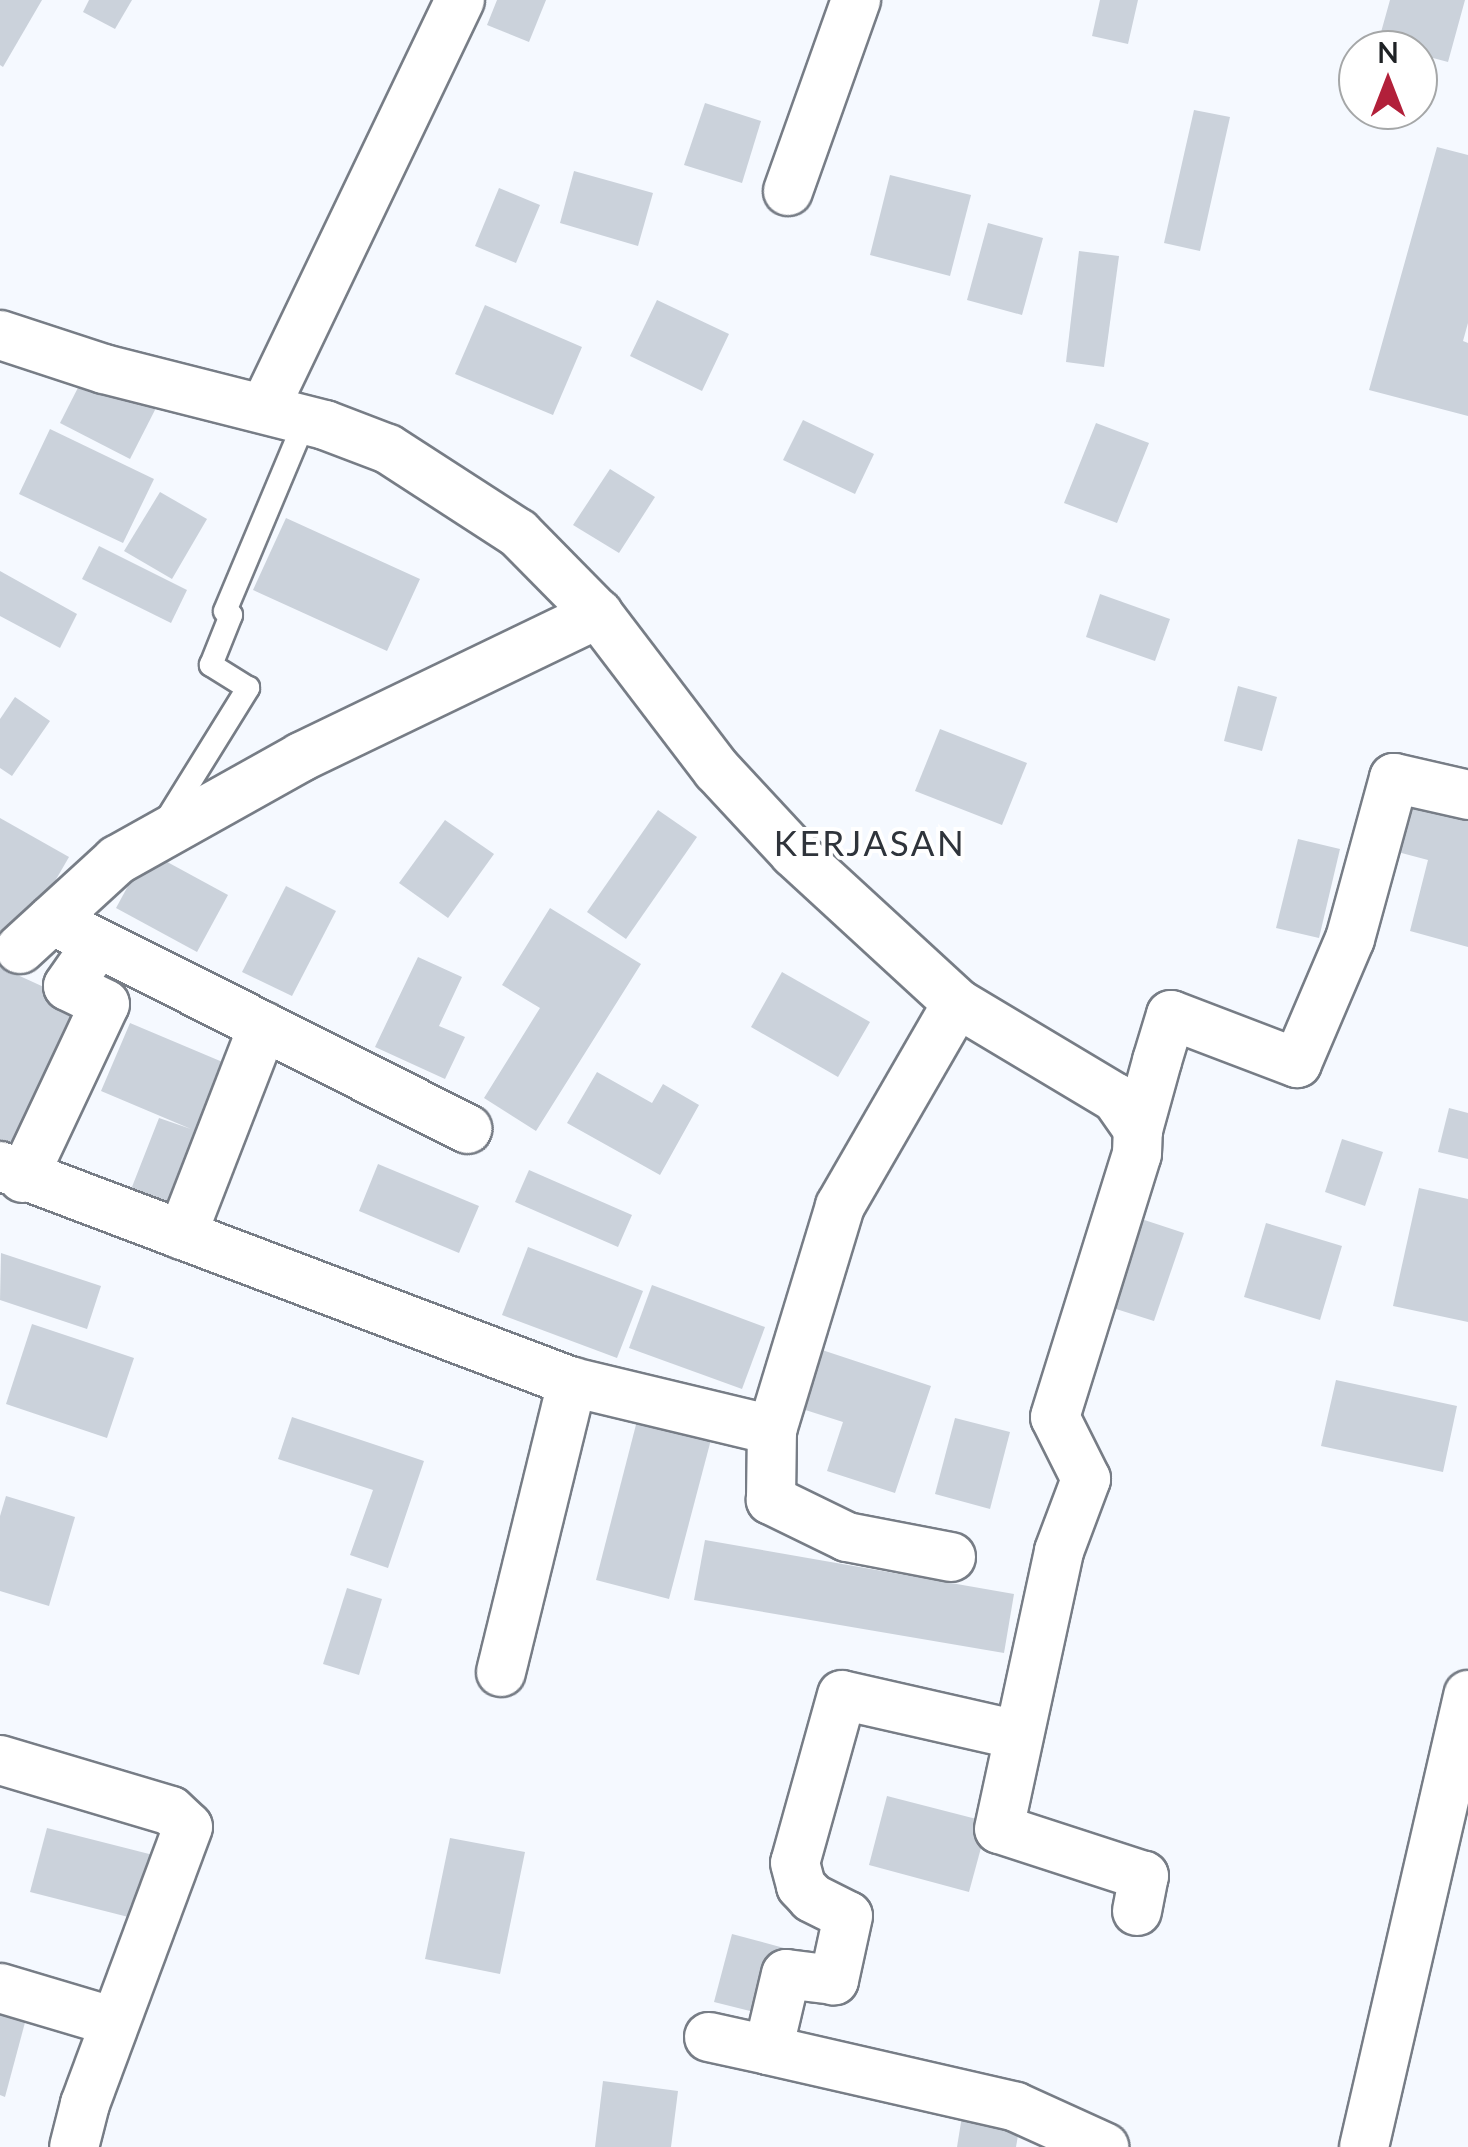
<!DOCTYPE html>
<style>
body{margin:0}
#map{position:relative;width:1468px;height:2147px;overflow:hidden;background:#f5f9ff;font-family:Lato,sans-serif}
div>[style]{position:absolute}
.building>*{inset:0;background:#cbd2db}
.roads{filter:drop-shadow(2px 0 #777d86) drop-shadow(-2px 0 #777d86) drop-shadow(0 2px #777d86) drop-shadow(0 -2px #777d86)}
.lane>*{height:22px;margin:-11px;padding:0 11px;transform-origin:11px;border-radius:11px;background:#fff}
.street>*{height:48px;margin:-24px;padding:0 24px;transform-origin:24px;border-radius:24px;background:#fff}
span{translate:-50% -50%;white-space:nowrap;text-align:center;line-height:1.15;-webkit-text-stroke:8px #fff;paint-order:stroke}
.quarter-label{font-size:35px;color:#2f343b;letter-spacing:2.5px}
.north{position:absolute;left:1338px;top:30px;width:100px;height:100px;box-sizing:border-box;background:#fff;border:2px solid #a5a7a8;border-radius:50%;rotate:0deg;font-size:28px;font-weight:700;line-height:40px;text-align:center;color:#1f2225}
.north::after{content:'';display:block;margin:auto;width:35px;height:45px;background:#b2203a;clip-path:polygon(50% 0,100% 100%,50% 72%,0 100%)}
</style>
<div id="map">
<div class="building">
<div style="clip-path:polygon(0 0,42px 0,3px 67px,0 65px)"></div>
<div style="clip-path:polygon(89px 0,132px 0,115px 29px,83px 12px)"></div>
<div style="clip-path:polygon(497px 0,546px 0,529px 42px,487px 25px)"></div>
<div style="clip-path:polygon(1100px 0,1138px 0,1128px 44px,1092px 36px)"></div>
<div style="clip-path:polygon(1390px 0,1465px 0,1448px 62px,1418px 54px,1418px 50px,1378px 43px)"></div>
<div style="clip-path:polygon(705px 103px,761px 121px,742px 183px,684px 165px)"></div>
<div style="clip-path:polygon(1194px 110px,1230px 117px,1200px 251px,1164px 243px)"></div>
<div style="clip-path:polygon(1437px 147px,1468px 155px,1468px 323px,1463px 341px,1468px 343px,1468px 416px,1369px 390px)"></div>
<div style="clip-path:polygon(574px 171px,653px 193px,638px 246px,560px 223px)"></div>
<div style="clip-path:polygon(890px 175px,971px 195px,950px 276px,870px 255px)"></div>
<div style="clip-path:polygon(499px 188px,540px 205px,516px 263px,475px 246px)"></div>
<div style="clip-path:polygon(988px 223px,1043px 238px,1022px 315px,967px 300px)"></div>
<div style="clip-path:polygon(1079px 251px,1119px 256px,1104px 367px,1066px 362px)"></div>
<div style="clip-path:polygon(657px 300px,729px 334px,702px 391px,630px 356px)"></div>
<div style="clip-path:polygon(485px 305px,582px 347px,553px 415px,455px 374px)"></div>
<div style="clip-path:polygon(88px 368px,158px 404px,130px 459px,60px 423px)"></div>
<div style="clip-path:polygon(803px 420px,874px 454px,855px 494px,783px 460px)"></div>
<div style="clip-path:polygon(1096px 423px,1149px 443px,1117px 523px,1064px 503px)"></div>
<div style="clip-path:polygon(50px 429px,154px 479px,123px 543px,19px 494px)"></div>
<div style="clip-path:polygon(610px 469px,655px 497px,619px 553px,573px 525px)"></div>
<div style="clip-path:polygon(160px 492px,207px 519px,172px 579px,124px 551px)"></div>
<div style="clip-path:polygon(286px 518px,420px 579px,387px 651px,253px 590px)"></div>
<div style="clip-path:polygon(99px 546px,187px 590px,171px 623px,82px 579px)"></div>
<div style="clip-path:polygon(0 571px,77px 614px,60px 648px,0 616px)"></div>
<div style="clip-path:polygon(1100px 594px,1170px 619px,1155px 661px,1086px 637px)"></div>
<div style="clip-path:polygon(1238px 686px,1277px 697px,1262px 751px,1224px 741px)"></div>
<div style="clip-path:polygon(15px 697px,50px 721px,12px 776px,0 768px,0 719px)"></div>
<div style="clip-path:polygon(940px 729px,1027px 763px,1002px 825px,915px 791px)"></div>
<div style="clip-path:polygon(1412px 786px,1468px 802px,1468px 947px,1410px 931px,1428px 860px,1394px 851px)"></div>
<div style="clip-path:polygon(658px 810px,697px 837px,626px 939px,587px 912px)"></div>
<div style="clip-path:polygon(0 818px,69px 857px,18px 945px,0 935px)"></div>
<div style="clip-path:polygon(445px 820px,494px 854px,448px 918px,399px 883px)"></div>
<div style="clip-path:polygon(1298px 839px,1340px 849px,1319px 938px,1276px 928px)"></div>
<div style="clip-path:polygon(147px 851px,228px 895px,197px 952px,116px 908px)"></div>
<div style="clip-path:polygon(286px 886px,336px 911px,292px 996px,242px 972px)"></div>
<div style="clip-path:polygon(550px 908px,641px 964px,536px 1131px,484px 1098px,540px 1008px,502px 985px)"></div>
<div style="clip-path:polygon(418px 957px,462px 977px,439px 1026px,465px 1037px,445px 1079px,375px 1047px)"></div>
<div style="clip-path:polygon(0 967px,92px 1009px,20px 1165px,0 1155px)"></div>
<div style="clip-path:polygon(782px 972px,870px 1022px,838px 1077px,751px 1027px)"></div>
<div style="clip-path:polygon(130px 1023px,232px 1066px,182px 1212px,130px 1192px,159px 1118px,191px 1129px,101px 1091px)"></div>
<div style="clip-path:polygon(597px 1072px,652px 1103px,663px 1084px,699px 1105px,660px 1175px,567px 1123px)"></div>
<div style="clip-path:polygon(1449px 1108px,1468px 1113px,1468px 1159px,1438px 1152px)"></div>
<div style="clip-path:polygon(1342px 1139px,1383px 1152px,1365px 1206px,1325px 1192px)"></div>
<div style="clip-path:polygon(378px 1164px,479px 1206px,459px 1253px,359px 1211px)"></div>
<div style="clip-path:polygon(529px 1170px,632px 1215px,618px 1247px,515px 1202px)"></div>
<div style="clip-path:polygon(1419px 1188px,1468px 1199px,1468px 1322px,1393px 1306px)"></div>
<div style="clip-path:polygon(1123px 1213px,1184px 1233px,1154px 1321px,1094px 1302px)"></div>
<div style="clip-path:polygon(1266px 1223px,1342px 1246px,1320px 1320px,1244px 1297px)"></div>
<div style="clip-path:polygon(528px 1247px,643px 1291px,617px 1358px,502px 1315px)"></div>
<div style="clip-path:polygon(1px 1253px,101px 1286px,87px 1329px,0 1300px)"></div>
<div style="clip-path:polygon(652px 1285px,765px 1327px,742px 1389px,629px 1348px)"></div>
<div style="clip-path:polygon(32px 1324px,134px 1358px,107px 1438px,6px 1404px)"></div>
<div style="clip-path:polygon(816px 1348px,931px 1386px,895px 1493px,827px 1471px,843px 1422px,796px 1407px)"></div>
<div style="clip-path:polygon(1336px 1380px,1457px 1406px,1443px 1472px,1321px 1446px)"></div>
<div style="clip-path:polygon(639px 1413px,713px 1432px,669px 1599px,596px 1580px)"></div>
<div style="clip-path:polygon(292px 1417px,424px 1461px,388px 1568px,350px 1555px,373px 1490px,278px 1459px)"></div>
<div style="clip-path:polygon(955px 1418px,1010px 1432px,990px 1509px,935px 1494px)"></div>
<div style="clip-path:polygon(6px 1496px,75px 1517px,49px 1606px,0 1591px,0 1516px)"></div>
<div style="clip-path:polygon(705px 1540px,1014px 1594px,1004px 1653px,694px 1600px)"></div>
<div style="clip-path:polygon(347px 1588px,382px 1599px,359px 1675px,323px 1664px)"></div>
<div style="clip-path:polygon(887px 1796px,988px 1822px,969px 1892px,869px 1865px)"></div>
<div style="clip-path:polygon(47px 1828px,165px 1858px,148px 1922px,30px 1892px)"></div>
<div style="clip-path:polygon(450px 1838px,525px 1852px,500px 1974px,425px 1959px)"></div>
<div style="clip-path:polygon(732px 1934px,784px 1948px,766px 2015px,714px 2002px)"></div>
<div style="clip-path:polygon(0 2008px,27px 2015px,5px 2097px,0 2095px)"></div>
<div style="clip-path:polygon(603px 2081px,678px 2091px,671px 2147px,595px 2147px)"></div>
<div style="clip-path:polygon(964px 2104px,1022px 2112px,1016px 2147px,957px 2147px)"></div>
</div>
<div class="roads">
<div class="lane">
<div style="left:165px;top:822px;width:158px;rotate:-58.2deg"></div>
<div style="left:248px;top:688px;width:44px;rotate:-148.1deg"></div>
<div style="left:211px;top:665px;width:54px;rotate:-68.2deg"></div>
<div style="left:231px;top:615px;width:7px;rotate:-146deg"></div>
<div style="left:225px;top:611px;width:209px;rotate:-67.2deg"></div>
</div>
<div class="street">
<div style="left:788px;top:191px;width:203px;rotate:-70.4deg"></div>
<div style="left:0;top:335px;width:109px;rotate:18.1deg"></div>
<div style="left:104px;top:369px;width:228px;rotate:14.2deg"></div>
<div style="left:325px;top:425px;width:67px;rotate:20.9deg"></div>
<div style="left:388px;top:449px;width:155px;rotate:32.9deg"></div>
<div style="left:518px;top:533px;width:114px;rotate:45.4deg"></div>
<div style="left:598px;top:614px;width:196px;rotate:52.7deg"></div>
<div style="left:717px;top:770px;width:113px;rotate:47.1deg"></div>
<div style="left:794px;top:853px;width:222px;rotate:42.6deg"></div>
<div style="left:957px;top:1003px;width:185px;rotate:30.9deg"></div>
<div style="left:1116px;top:1098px;width:39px;rotate:55deg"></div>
<div style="left:265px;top:407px;width:451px;rotate:-64.4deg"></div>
<div style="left:52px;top:920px;width:465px;rotate:26.7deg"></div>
<div style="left:20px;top:949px;width:132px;rotate:-42.5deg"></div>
<div style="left:117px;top:860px;width:211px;rotate:-29.2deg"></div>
<div style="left:301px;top:757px;width:330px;rotate:-25.7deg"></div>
<div style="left:0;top:1166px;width:611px;rotate:20.69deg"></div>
<div style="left:572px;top:1382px;width:206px;rotate:13.5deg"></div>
<div style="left:23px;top:1178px;width:192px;rotate:-64.8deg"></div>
<div style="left:105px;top:1004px;width:41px;rotate:-154.1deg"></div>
<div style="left:68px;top:986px;width:52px;rotate:-55.1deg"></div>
<div style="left:182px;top:1235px;width:224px;rotate:-68.8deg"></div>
<div style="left:951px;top:1557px;width:106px;rotate:-169.1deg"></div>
<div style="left:847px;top:1537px;width:85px;rotate:-154deg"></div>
<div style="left:771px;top:1500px;width:70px;rotate:-89.2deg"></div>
<div style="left:772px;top:1430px;width:234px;rotate:-73.1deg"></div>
<div style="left:840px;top:1206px;width:234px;rotate:-60deg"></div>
<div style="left:501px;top:1672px;width:299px;rotate:-76.2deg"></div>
<div style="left:1018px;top:1735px;width:180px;rotate:-167.2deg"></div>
<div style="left:842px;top:1695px;width:174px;rotate:105.6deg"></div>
<div style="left:795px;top:1863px;width:24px;rotate:75deg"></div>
<div style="left:801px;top:1886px;width:16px;rotate:47deg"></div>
<div style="left:812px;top:1898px;width:40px;rotate:26.6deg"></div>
<div style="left:848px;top:1916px;width:66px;rotate:102.3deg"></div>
<div style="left:834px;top:1980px;width:48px;rotate:-172.9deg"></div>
<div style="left:786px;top:1974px;width:78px;rotate:103.3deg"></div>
<div style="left:768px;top:2050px;width:254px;rotate:12.9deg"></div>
<div style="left:1016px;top:2107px;width:97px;rotate:24.4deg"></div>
<div style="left:0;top:1760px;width:178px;rotate:16.6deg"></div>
<div style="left:171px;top:1811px;width:23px;rotate:43deg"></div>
<div style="left:188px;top:1827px;width:296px;rotate:110.4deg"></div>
<div style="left:85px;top:2104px;width:44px;rotate:104.3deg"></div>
<div style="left:1137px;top:1911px;width:36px;rotate:-79deg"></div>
<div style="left:1144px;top:1876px;width:152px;rotate:-162deg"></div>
<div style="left:999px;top:1829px;width:284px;rotate:-77.8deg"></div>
<div style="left:1059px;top:1551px;width:77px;rotate:-69.4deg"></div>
<div style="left:1086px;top:1479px;width:69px;rotate:-116.6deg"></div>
<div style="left:1055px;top:1417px;width:275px;rotate:-72.7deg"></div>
<div style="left:1137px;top:1154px;width:24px;rotate:-88deg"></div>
<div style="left:1138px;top:1130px;width:72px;rotate:-74.6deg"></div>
<div style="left:1157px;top:1061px;width:48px;rotate:-73.1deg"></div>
<div style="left:1171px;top:1015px;width:135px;rotate:20.9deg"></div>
<div style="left:1297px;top:1063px;width:135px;rotate:-66.9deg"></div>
<div style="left:1350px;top:939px;width:167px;rotate:-74.7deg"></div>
<div style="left:1394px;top:778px;width:76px;rotate:12.9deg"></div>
<div style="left:0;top:1988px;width:119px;rotate:16.6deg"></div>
<div style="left:709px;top:2037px;width:60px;rotate:12.4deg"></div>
<div style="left:1364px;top:2147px;width:464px;rotate:-77deg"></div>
</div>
</div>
<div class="quarter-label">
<span style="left:870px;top:842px">KERJASAN</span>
</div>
<div class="north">N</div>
</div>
